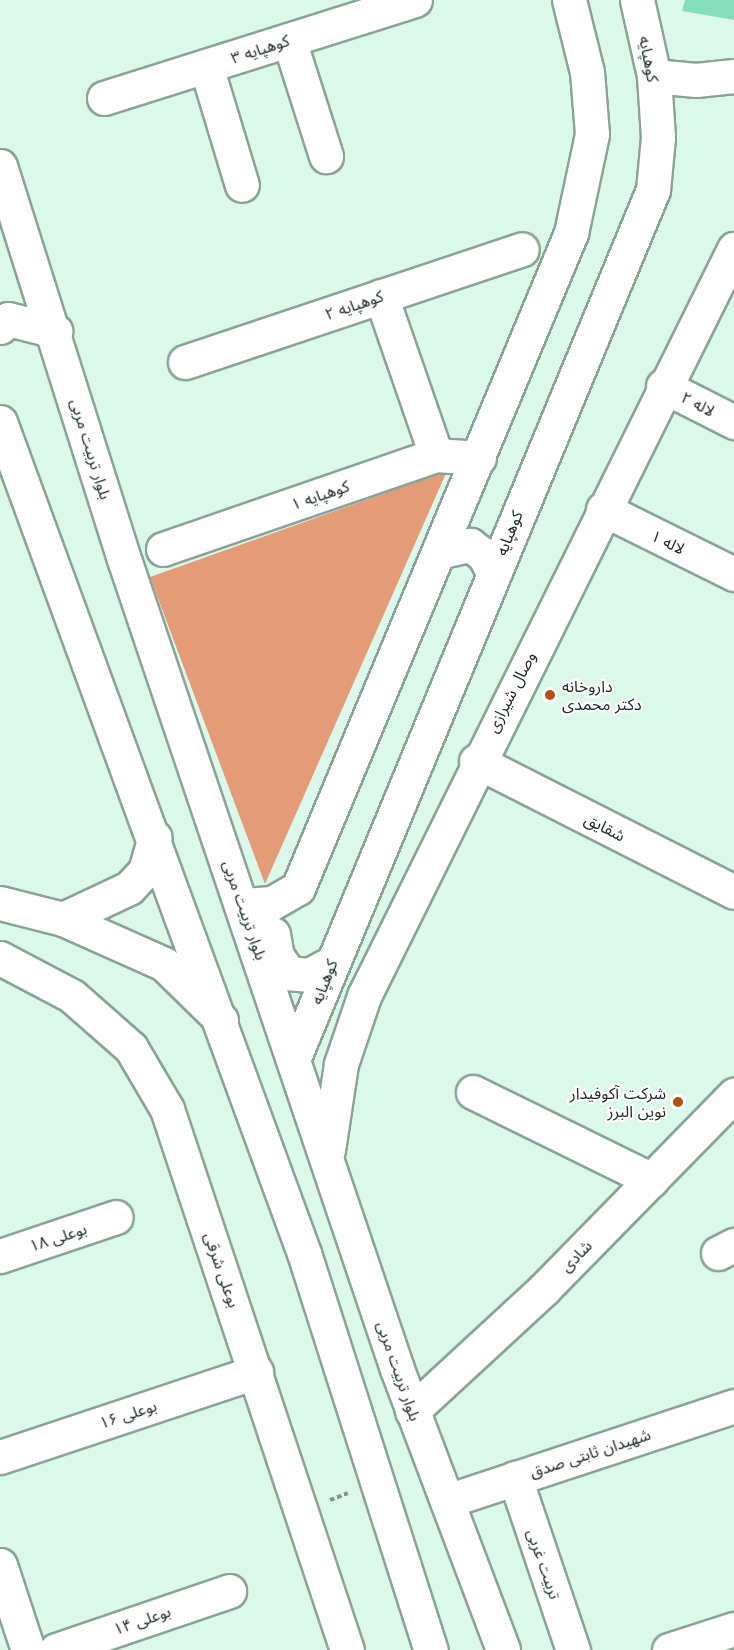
<!DOCTYPE html>
<meta charset="utf-8">
<style>
body{margin:0}
#map{position:relative;width:734px;height:1650px;overflow:hidden;background:#dcf8eb;font-family:"Libre Baskerville","Noto Sans Arabic",serif}
div>[style]{position:absolute}
.forest>*{inset:0;background:#e49b78}
.building>*{inset:0;background:#84ddbb}
.path>*{height:4px;margin-top:-2px;transform-origin:0;background:repeating-linear-gradient(90deg,#81948b 0 4.5px,transparent 0 7.5px)}
.roads{filter:drop-shadow(2px 0 #89a397) drop-shadow(-2px 0 #89a397) drop-shadow(0 2px #89a397) drop-shadow(0 -2px #89a397)}
.minor>*{height:33px;margin:-16.5px;padding:0 16.5px;transform-origin:16.5px;border-radius:16.5px;background:#fff}
.major>*{height:33px;margin:-16.5px;padding:0 16.5px;transform-origin:16.5px;border-radius:16.5px;background:#fff}
.dots>*{width:16px;height:16px;translate:-50% -50%;box-sizing:border-box;border:3px solid #fff;border-radius:50%}
span{translate:-50% -50%;white-space:nowrap;text-align:center;line-height:1.15;-webkit-text-stroke:4.5px #fff;paint-order:stroke}
.street-label{font-size:16px;color:#202a25}
.poi-label{font-size:16px;color:#202a25}
.left{translate:0 -50%;text-align:left}
.right{translate:-100% -50%;text-align:right}
</style>
<div id="map">
<div class="forest">
<div style="clip-path:polygon(447px 471px,265px 884px,150px 577px)"></div>
</div>
<div class="building">
<div style="clip-path:polygon(685px 0,734px 0,734px 20px,682px 11px)"></div>
</div>
<div class="path">
<div style="left:330px;top:1500px;width:19px;rotate:-21deg"></div>
</div>
<div class="roads">
<div class="minor">
<div style="left:289px;top:40px;width:122px;rotate:72.3deg"></div>
<div style="left:206px;top:66px;width:124px;rotate:73.2deg"></div>
<div style="left:104px;top:98px;width:326px;rotate:-17.5deg"></div>
<div style="left:381px;top:296px;width:168px;rotate:70.9deg"></div>
<div style="left:185px;top:362px;width:355px;rotate:-18.5deg"></div>
<div style="left:663px;top:386px;width:80px;rotate:26.9deg"></div>
<div style="left:603px;top:509px;width:146px;rotate:26.4deg"></div>
<div style="left:163px;top:549px;width:289px;rotate:-19deg"></div>
<div style="left:436px;top:455px;width:43px;rotate:4deg"></div>
<div style="left:476px;top:761px;width:289px;rotate:26.9deg"></div>
<div style="left:0;top:903px;width:65px;rotate:14.3deg"></div>
<div style="left:63px;top:919px;width:111px;rotate:24deg"></div>
<div style="left:164px;top:964px;width:80px;rotate:44.5deg"></div>
<div style="left:0;top:958px;width:81px;rotate:27.8deg"></div>
<div style="left:72px;top:996px;width:79px;rotate:41.4deg"></div>
<div style="left:131px;top:1048px;width:71px;rotate:59.5deg"></div>
<div style="left:167px;top:1109px;width:570px;rotate:71.6deg"></div>
<div style="left:473px;top:1092px;width:199px;rotate:26.2deg"></div>
<div style="left:328px;top:1150px;width:87px;rotate:-81.4deg"></div>
<div style="left:341px;top:1064px;width:72px;rotate:-71.3deg"></div>
<div style="left:364px;top:996px;width:834px;rotate:-63.65deg"></div>
<div style="left:718px;top:1253px;width:18px;rotate:-27deg"></div>
<div style="left:0;top:1256px;width:122px;rotate:-18.6deg"></div>
<div style="left:412px;top:1411px;width:180px;rotate:-42.7deg"></div>
<div style="left:544px;top:1289px;width:272px;rotate:-45.6deg"></div>
<div style="left:0;top:1457px;width:270px;rotate:-18.4deg"></div>
<div style="left:515px;top:1478px;width:182px;rotate:71.4deg"></div>
<div style="left:0;top:1565px;width:89px;rotate:71.8deg"></div>
<div style="left:56px;top:1650px;width:183px;rotate:-18.8deg"></div>
<div style="left:669px;top:1650px;width:68px;rotate:-17.9deg"></div>
</div>
<div class="major">
<div style="left:654px;top:76px;width:42px;rotate:5.4deg"></div>
<div style="left:696px;top:80px;width:38px;rotate:-6deg"></div>
<div style="left:0;top:166px;width:415px;rotate:72.5deg"></div>
<div style="left:125px;top:562px;width:852px;rotate:71.37deg"></div>
<div style="left:397px;top:1369px;width:300px;rotate:69.3deg"></div>
<div style="left:0;top:327px;width:11px;rotate:-45deg"></div>
<div style="left:8px;top:319px;width:49px;rotate:14.3deg"></div>
<div style="left:0;top:422px;width:885px;rotate:69.91deg"></div>
<div style="left:304px;top:1253px;width:417px;rotate:72.3deg"></div>
<div style="left:443px;top:551px;width:28px;rotate:-13deg"></div>
<div style="left:470px;top:545px;width:17px;rotate:36deg"></div>
<div style="left:484px;top:555px;width:20px;rotate:63deg"></div>
<div style="left:243px;top:905px;width:29px;rotate:-4deg"></div>
<div style="left:272px;top:903px;width:30px;rotate:-30deg"></div>
<div style="left:298px;top:888px;width:710px;rotate:-67.37deg"></div>
<div style="left:571px;top:233px;width:101px;rotate:-78deg"></div>
<div style="left:592px;top:134px;width:62px;rotate:-94.6deg"></div>
<div style="left:587px;top:72px;width:74px;rotate:-104deg"></div>
<div style="left:63px;top:919px;width:73px;rotate:-25.2deg"></div>
<div style="left:129px;top:888px;width:23px;rotate:-47deg"></div>
<div style="left:145px;top:871px;width:35px;rotate:-74deg"></div>
<div style="left:273px;top:934px;width:22px;rotate:80deg"></div>
<div style="left:277px;top:956px;width:21px;rotate:55deg"></div>
<div style="left:289px;top:973px;width:20px;rotate:6deg"></div>
<div style="left:309px;top:975px;width:24px;rotate:-28deg"></div>
<div style="left:295px;top:1055px;width:936px;rotate:-67.52deg"></div>
<div style="left:653px;top:190px;width:53px;rotate:-84.6deg"></div>
<div style="left:658px;top:137px;width:61px;rotate:-93.8deg"></div>
<div style="left:654px;top:76px;width:78px;rotate:-102.6deg"></div>
<div style="left:447px;top:1501px;width:302px;rotate:-18.3deg"></div>
</div>
</div>
<div class="dots">
<div style="left:550px;top:695px;background:#b35115"></div>
<div style="left:678px;top:1102px;background:#b35115"></div>
</div>
<div class="street-label">
<span style="left:260px;top:49px;rotate:-18deg">کوهپایه ۳</span>
<span style="left:649px;top:59px;rotate:79deg">کوهپایه</span>
<span style="left:354px;top:305px;rotate:-19deg">کوهپایه ۲</span>
<span style="left:698px;top:404px;rotate:27deg">لاله ۲</span>
<span style="left:91px;top:449px;rotate:73deg">بلوار تربیت مربی</span>
<span style="left:320px;top:495px;rotate:-19deg">کوهپایه ۱</span>
<span style="left:509px;top:533px;rotate:-68deg">کوهپایه</span>
<span style="left:668px;top:542px;rotate:26deg">لاله ۱</span>
<span style="left:511px;top:692px;rotate:-63deg">وصال شیرازی</span>
<span style="left:605px;top:827px;rotate:27deg">شقایق</span>
<span style="left:245px;top:910px;rotate:71deg">بلوار تربیت مربی</span>
<span style="left:324px;top:982px;rotate:-69deg">کوهپایه</span>
<span style="left:58px;top:1237px;rotate:-18deg">بوعلی ۱۸</span>
<span style="left:576px;top:1256px;rotate:-46deg">شادی</span>
<span style="left:222px;top:1270px;rotate:71deg">بوعلی شرقی</span>
<span style="left:399px;top:1371px;rotate:71deg">بلوار تربیت مربی</span>
<span style="left:128px;top:1414px;rotate:-18deg">بوعلی ۱۶</span>
<span style="left:590px;top:1453px;rotate:-18deg">شهیدان ثابتی صدق</span>
<span style="left:544px;top:1564px;rotate:71deg">تربیت غربی</span>
<span style="left:142px;top:1620px;rotate:-19deg">بوعلی ۱۴</span>
</div>
<div class="poi-label">
<span class="left" style="left:562px;top:695px">داروخانه<br>دکتر محمدی</span>
<span class="right" style="left:666px;top:1102px">شرکت آکوفیدار<br>نوین البرز</span>
</div>
</div>
